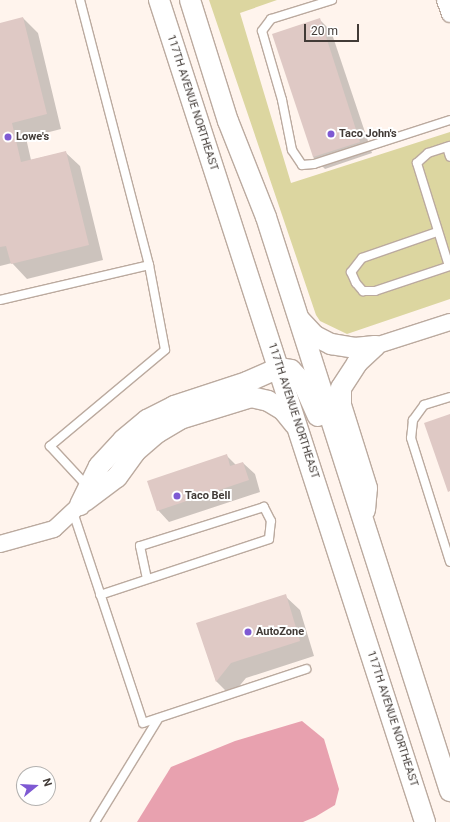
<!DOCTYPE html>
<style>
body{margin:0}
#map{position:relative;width:450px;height:822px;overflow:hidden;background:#fff4ed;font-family:Roboto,sans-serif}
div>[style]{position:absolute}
.green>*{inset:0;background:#dcd6a0}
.water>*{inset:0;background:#e8a1af}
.shadow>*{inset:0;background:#0003}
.building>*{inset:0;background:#dfc9c5}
.roads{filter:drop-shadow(1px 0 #bbaa9f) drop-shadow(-1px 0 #bbaa9f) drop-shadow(0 1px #bbaa9f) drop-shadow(0 -1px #bbaa9f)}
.service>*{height:8px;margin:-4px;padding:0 4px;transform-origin:4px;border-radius:4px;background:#fff}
.minor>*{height:16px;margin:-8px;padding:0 8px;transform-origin:8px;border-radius:8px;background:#fff}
.tertiary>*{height:20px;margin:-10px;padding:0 10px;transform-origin:10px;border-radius:10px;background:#fff}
.dots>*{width:11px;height:11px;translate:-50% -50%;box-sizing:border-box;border:2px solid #fff;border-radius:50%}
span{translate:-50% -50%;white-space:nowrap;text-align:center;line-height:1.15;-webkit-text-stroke:4px #fff;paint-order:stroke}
.street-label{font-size:11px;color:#423b37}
.poi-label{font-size:11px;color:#423b37;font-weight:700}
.left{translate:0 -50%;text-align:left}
.north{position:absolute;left:16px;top:766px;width:40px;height:40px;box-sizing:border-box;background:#fff;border:1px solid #b3b1af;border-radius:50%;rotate:72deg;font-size:11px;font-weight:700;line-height:16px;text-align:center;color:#423b37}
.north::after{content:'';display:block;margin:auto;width:14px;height:18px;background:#7e59d3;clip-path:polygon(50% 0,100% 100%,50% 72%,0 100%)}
.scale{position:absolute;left:304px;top:24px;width:55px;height:18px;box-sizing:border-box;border:2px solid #423b37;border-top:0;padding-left:5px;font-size:12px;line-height:14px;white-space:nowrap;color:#423b37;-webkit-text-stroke:3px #fff;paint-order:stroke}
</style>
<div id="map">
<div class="green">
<div style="clip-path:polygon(209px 0,277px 0,240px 13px,291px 183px,450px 132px,450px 299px,347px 334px,320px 321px,316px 315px)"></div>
</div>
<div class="water">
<div style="clip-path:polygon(302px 721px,324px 739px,339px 789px,335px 805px,315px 817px,303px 822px,137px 822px,171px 767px,235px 741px)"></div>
</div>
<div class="shadow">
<div style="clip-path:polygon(23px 18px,38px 33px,61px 129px,26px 138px,31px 160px,65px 152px,80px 166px,103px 260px,27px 279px,12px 263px,0 266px,0 24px)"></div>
<div style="clip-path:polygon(319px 19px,331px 31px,372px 153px,325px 169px,313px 157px)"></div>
<div style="clip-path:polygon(227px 456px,236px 465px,243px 463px,255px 474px,260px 492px,169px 522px,158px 510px)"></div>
<div style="clip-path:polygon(285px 596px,300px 610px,314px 656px,246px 678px,231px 696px,216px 681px,198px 623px)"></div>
</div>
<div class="building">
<div style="clip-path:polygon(23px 17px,47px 114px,12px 123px,21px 162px,66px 151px,89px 245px,11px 264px,6px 246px,0 247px,0 23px)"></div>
<div style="clip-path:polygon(320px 18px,360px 142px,313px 157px,272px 34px)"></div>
<div style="clip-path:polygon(450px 414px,450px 491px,448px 492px,424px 423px)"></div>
<div style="clip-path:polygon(227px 454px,230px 466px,243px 462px,249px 480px,157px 511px,147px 481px)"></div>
<div style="clip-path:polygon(286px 594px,300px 641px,231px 663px,216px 682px,196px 623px)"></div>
</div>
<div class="roads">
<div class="service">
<div style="left:80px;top:0;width:274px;rotate:75.4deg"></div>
<div style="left:332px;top:0;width:64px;rotate:162.7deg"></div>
<div style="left:271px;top:19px;width:15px;rotate:127deg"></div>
<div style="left:262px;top:31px;width:72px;rotate:73.8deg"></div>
<div style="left:282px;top:100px;width:51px;rotate:78.7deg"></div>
<div style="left:292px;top:150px;width:18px;rotate:56deg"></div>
<div style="left:302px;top:165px;width:12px;rotate:-5deg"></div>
<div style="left:314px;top:164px;width:143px;rotate:-17.9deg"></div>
<div style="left:447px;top:147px;width:10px;rotate:73deg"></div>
<div style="left:437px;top:232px;width:79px;rotate:160.9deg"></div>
<div style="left:362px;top:258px;width:18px;rotate:128deg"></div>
<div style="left:351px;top:272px;width:12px;rotate:66deg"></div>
<div style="left:356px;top:283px;width:11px;rotate:49deg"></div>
<div style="left:363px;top:291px;width:12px"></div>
<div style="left:375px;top:291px;width:79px;rotate:-18.4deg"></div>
<div style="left:449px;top:266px;width:108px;rotate:-107.3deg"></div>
<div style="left:417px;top:163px;width:15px;rotate:-42deg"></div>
<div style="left:428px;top:153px;width:23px;rotate:-18deg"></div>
<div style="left:0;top:300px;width:153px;rotate:-13.2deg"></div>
<div style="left:149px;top:265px;width:86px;rotate:79.3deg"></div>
<div style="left:165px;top:350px;width:150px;rotate:140.1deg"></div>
<div style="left:50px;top:446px;width:56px;rotate:47.2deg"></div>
<div style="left:450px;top:397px;width:27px;rotate:163deg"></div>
<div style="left:424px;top:405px;width:19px;rotate:126deg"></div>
<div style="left:413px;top:420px;width:18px;rotate:96deg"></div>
<div style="left:411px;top:438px;width:130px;rotate:72.5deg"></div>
<div style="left:73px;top:512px;width:222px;rotate:71.6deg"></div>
<div style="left:143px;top:723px;width:172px;rotate:-18.3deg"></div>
<div style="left:100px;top:595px;width:178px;rotate:-18.3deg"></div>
<div style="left:269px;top:539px;width:18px;rotate:-84deg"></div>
<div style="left:271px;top:521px;width:16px;rotate:-117deg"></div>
<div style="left:264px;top:507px;width:130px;rotate:162.5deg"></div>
<div style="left:140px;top:546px;width:33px;rotate:78deg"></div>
<div style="left:95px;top:822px;width:121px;rotate:-58.5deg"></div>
</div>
<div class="minor">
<div style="left:445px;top:0;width:15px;rotate:70deg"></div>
<div style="left:375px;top:346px;width:79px;rotate:-17.7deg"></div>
<div style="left:0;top:544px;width:56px;rotate:-15.5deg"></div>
<div style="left:54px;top:529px;width:35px;rotate:-43deg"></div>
</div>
<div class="tertiary">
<div style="left:159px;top:0;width:864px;rotate:72.07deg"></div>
<div style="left:190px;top:0;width:127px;rotate:72.6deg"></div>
<div style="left:228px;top:121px;width:103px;rotate:68.4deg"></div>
<div style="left:266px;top:217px;width:603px;rotate:72.23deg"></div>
<div style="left:300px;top:320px;width:22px;rotate:47deg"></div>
<div style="left:315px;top:336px;width:18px;rotate:27deg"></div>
<div style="left:331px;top:344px;width:24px;rotate:9deg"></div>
<div style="left:355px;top:348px;width:20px;rotate:-6deg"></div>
<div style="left:85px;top:501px;width:40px;rotate:-37deg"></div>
<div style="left:117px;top:477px;width:32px;rotate:-54deg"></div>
<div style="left:136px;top:451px;width:28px;rotate:-41deg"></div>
<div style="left:157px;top:433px;width:27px;rotate:-31deg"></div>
<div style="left:180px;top:419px;width:74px;rotate:-17.2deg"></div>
<div style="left:251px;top:397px;width:17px;rotate:13deg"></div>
<div style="left:268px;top:401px;width:17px;rotate:31deg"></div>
<div style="left:283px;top:410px;width:19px;rotate:51deg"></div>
<div style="left:80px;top:505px;width:43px;rotate:-64deg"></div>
<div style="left:99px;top:466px;width:35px;rotate:-47deg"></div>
<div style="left:123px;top:440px;width:31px;rotate:-40deg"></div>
<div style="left:147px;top:420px;width:30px;rotate:-27deg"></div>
<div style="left:174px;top:406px;width:77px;rotate:-18.2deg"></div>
<div style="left:247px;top:382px;width:35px;rotate:-24deg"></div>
<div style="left:279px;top:368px;width:12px;rotate:9deg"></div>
<div style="left:291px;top:370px;width:18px;rotate:47deg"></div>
<div style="left:303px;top:383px;width:36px;rotate:66deg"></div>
<div style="left:365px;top:510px;width:22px;rotate:-85deg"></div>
<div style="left:367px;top:488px;width:87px;rotate:-107.4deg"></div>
<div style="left:341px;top:405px;width:17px;rotate:-90deg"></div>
<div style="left:341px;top:388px;width:30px;rotate:-57deg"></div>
<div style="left:357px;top:363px;width:25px;rotate:-43deg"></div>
</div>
</div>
<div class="dots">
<div style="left:331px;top:134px;background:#7e59d3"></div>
<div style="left:8px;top:137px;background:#7e59d3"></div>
<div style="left:177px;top:496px;background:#7e59d3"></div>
<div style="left:248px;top:632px;background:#7e59d3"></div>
</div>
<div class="street-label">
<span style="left:192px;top:103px;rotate:72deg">117TH AVENUE NORTHEAST</span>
<span style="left:293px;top:411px;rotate:72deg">117TH AVENUE NORTHEAST</span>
<span style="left:392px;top:719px;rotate:72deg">117TH AVENUE NORTHEAST</span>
</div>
<div class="poi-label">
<span class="left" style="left:339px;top:134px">Taco John's</span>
<span class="left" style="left:16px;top:137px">Lowe's</span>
<span class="left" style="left:185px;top:496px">Taco Bell</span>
<span class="left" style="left:256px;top:632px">AutoZone</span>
</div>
<div class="north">N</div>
<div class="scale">20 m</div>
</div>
